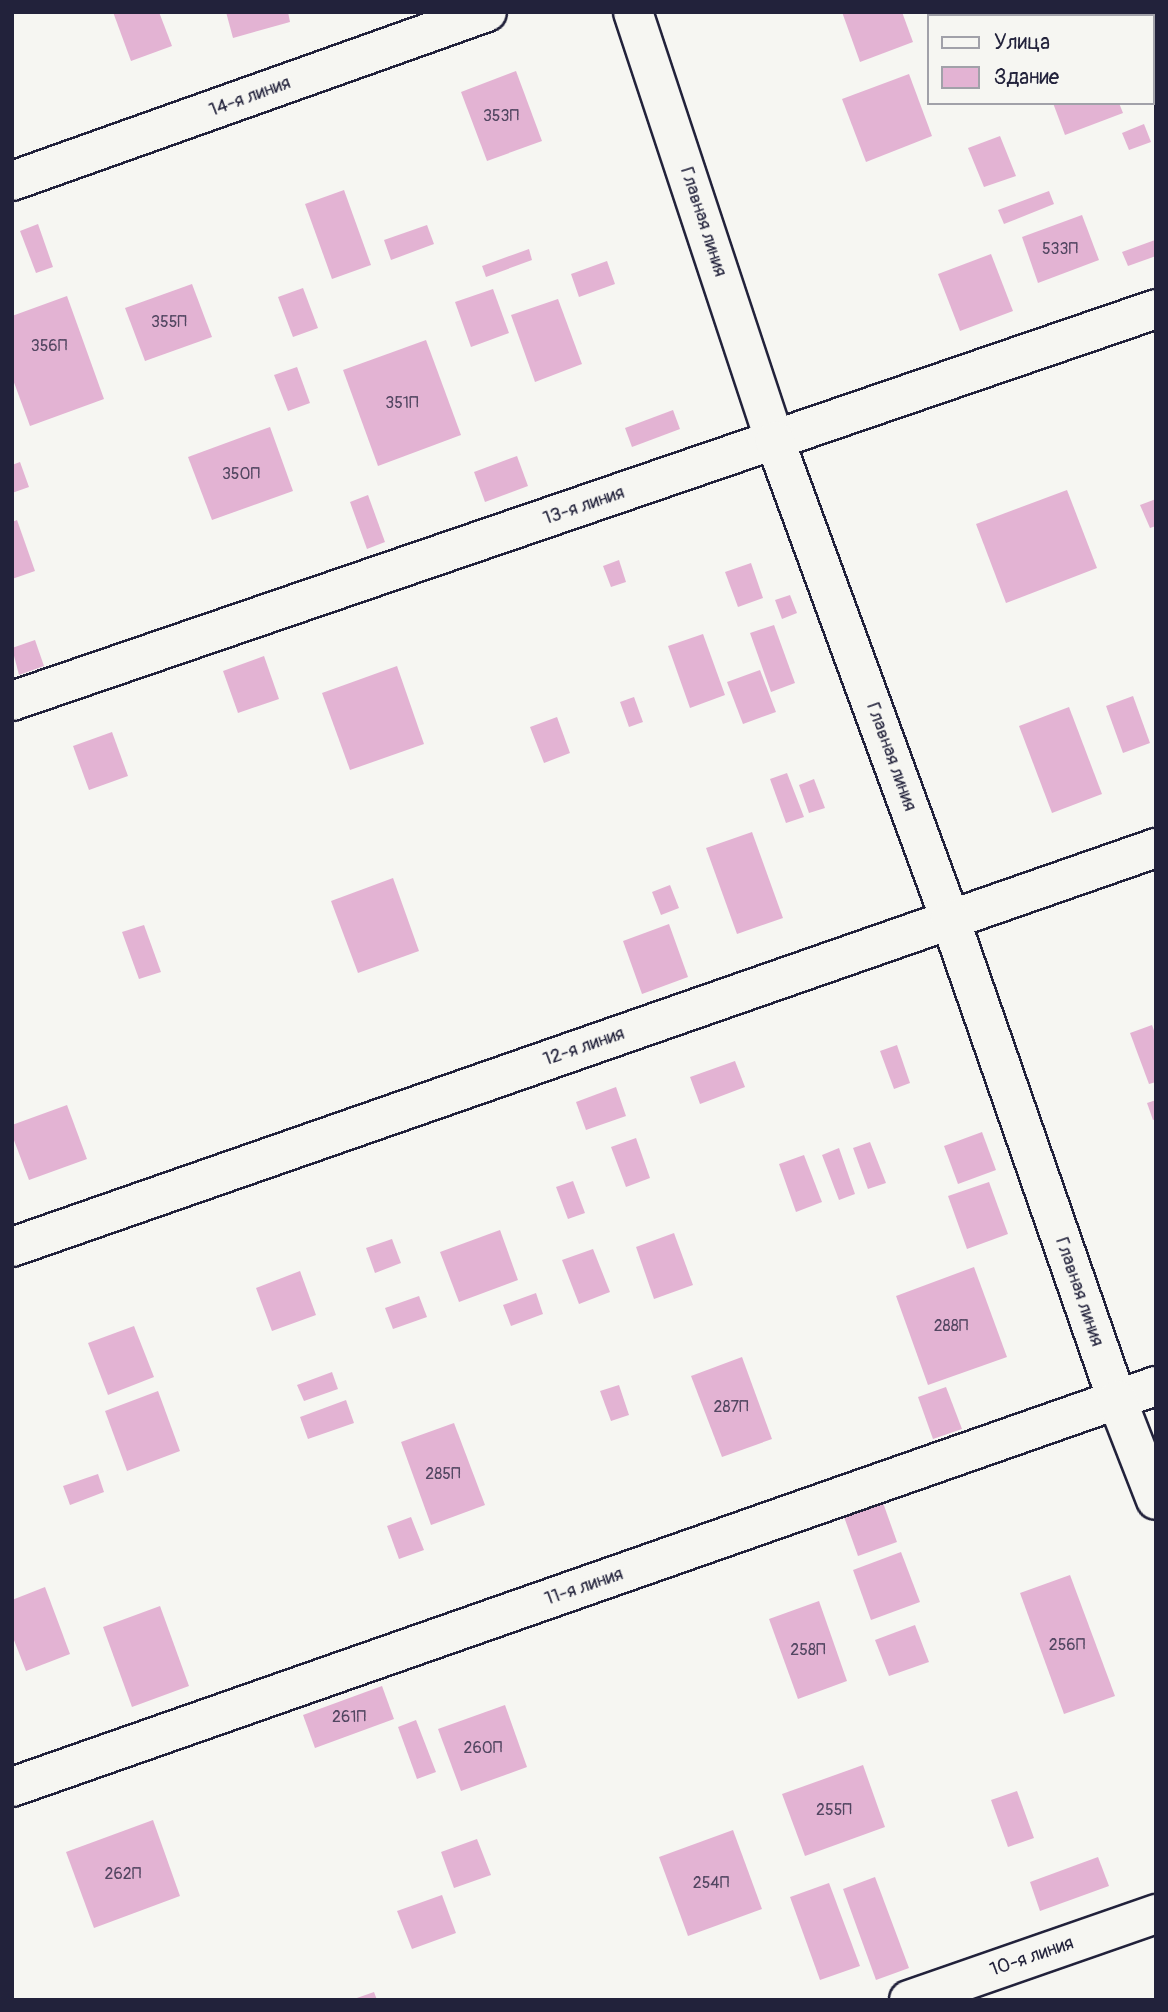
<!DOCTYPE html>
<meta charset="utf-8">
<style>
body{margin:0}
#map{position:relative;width:1168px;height:2012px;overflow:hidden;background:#f6f6f2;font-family:Pangolin,sans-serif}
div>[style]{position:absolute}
.building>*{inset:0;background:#e3b3d3}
.roads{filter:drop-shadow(2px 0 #22223b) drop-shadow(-2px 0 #22223b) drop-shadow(0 2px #22223b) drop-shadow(0 -2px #22223b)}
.minor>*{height:38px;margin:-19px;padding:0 19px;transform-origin:19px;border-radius:19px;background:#f6f6f2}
.tertiary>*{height:38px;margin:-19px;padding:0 19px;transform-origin:19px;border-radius:19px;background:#f6f6f2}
span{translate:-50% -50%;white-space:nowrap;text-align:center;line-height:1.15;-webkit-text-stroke:6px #f6f6f2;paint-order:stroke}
.number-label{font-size:16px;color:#524661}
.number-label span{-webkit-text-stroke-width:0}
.street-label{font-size:19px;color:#22223b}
.frame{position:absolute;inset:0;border:14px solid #22223b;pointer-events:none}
.legend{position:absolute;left:927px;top:14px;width:228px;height:91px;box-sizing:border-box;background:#f6f6f2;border:2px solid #a1a1a9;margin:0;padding:9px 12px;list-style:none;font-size:21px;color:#22223b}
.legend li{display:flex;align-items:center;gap:14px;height:35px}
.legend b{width:35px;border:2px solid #a1a1a9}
</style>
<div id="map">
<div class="building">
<div style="clip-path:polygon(113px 12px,159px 12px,172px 46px,131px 61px)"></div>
<div style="clip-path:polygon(226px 12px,288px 12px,290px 22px,233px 38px)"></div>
<div style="clip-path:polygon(842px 12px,902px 12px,913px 42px,860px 62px)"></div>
<div style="clip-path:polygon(516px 71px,542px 141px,487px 161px,461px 92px)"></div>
<div style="clip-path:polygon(909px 74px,932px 136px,866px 162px,842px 99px)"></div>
<div style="clip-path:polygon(1053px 103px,1119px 103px,1123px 113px,1065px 135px)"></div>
<div style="clip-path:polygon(1144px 124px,1151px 142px,1129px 150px,1122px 133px)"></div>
<div style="clip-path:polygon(1000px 136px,1016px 176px,984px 187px,968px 148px)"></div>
<div style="clip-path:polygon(344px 190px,371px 265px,332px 279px,305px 204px)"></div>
<div style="clip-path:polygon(1049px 191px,1054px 204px,1004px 224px,998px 210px)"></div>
<div style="clip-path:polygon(1082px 215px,1099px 260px,1038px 283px,1022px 237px)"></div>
<div style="clip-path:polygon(38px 224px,53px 267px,36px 273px,20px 231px)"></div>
<div style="clip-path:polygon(427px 225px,434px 244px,391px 260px,384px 240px)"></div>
<div style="clip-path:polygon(1155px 240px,1156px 256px,1128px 266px,1122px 252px)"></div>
<div style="clip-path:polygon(529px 249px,532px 260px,486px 277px,482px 266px)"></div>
<div style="clip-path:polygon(991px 254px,1013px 311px,960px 331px,938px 274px)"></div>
<div style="clip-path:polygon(607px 261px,615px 284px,579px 297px,571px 274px)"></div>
<div style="clip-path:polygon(192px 284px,212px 337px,145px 361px,125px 308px)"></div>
<div style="clip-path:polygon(303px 288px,318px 328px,293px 337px,278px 297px)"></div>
<div style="clip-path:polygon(493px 289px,509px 333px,471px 347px,455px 302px)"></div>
<div style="clip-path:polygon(67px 296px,104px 399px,30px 426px,12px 377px,12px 316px)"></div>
<div style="clip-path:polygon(558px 299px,582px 364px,535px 382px,511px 315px)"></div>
<div style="clip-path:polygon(426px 340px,461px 435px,378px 466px,343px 370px)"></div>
<div style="clip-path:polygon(297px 367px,310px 403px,288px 411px,274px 375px)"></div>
<div style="clip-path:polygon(673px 410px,680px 429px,632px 447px,625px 428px)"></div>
<div style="clip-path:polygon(270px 427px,293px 491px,212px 520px,188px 457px)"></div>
<div style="clip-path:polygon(517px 456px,528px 486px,485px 502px,474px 472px)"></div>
<div style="clip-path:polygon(20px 462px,29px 487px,12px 493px,12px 465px)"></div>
<div style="clip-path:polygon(1067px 490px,1097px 568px,1006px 603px,976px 524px)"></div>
<div style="clip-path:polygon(368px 495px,385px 542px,367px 549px,350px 502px)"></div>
<div style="clip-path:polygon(1156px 499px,1156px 526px,1150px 528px,1140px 505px)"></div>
<div style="clip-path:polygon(17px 520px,35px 571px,12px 579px,12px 522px)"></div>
<div style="clip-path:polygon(619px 560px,626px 582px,611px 587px,603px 566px)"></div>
<div style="clip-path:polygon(751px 563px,763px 598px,738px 607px,725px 572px)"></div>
<div style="clip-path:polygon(790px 595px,797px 613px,782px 619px,775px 600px)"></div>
<div style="clip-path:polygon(774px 625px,795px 683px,771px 692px,750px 633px)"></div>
<div style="clip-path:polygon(703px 634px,725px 695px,690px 708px,668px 646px)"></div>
<div style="clip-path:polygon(35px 640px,44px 666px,19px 675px,12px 648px)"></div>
<div style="clip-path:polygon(264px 656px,279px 699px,238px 713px,223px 671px)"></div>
<div style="clip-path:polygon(397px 666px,424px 744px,350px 770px,322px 693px)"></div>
<div style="clip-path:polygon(760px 670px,776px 712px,743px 724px,727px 682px)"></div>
<div style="clip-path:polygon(1133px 696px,1150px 743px,1123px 753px,1106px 706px)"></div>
<div style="clip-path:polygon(634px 697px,643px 722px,629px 727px,620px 702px)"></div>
<div style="clip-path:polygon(1069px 707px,1102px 794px,1052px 813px,1019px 726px)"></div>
<div style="clip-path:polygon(557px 717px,570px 753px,544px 763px,530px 727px)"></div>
<div style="clip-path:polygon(112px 732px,128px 776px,89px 790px,73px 746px)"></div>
<div style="clip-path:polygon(787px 773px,804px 817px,786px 823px,770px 779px)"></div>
<div style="clip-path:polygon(814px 779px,825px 808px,809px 813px,799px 785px)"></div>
<div style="clip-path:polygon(752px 832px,783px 918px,737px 934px,706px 848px)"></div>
<div style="clip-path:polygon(393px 878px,419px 951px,358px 973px,331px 901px)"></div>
<div style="clip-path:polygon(670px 885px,679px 908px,661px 915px,652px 892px)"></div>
<div style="clip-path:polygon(669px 924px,688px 977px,642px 994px,623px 941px)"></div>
<div style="clip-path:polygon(144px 925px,161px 972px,139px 979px,122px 932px)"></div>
<div style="clip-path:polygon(1152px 1025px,1156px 1036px,1156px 1082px,1149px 1084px,1130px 1033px)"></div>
<div style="clip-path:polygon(897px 1045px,910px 1083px,894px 1089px,880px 1051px)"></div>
<div style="clip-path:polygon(735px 1061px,745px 1087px,700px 1104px,690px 1077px)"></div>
<div style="clip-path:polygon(616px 1087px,626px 1116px,586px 1130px,576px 1102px)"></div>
<div style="clip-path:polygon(1156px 1100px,1156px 1119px,1153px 1120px,1147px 1103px)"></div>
<div style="clip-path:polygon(67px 1105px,87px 1159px,29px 1180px,12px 1135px,12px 1125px)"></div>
<div style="clip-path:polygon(982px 1132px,996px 1170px,958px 1184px,944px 1146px)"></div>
<div style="clip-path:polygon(636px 1138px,650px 1178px,626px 1187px,611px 1147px)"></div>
<div style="clip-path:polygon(870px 1142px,886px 1183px,868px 1189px,853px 1148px)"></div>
<div style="clip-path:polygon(839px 1148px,855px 1194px,839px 1200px,822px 1155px)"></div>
<div style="clip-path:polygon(804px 1155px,822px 1202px,796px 1212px,779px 1164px)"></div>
<div style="clip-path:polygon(573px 1181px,585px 1213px,568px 1219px,556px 1187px)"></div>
<div style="clip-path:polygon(989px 1182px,1008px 1234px,967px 1249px,948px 1196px)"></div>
<div style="clip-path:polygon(500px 1230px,518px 1280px,459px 1302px,440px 1252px)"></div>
<div style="clip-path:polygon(674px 1233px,693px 1285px,654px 1299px,636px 1247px)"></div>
<div style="clip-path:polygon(392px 1239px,401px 1263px,375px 1273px,366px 1248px)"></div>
<div style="clip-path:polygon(593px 1249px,610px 1292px,579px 1304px,562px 1260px)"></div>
<div style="clip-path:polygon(974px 1267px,1007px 1357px,928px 1385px,896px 1296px)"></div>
<div style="clip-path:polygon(300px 1271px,316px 1315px,272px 1331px,256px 1288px)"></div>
<div style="clip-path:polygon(536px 1293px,543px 1314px,511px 1326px,503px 1305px)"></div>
<div style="clip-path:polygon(419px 1296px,427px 1317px,393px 1329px,385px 1308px)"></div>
<div style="clip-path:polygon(134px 1326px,154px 1377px,108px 1395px,88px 1343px)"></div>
<div style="clip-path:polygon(742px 1357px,772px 1439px,722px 1457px,691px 1376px)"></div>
<div style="clip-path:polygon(332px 1372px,338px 1389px,304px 1401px,297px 1385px)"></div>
<div style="clip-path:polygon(619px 1385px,629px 1415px,611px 1421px,600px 1391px)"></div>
<div style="clip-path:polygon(946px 1387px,962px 1429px,933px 1439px,918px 1397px)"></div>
<div style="clip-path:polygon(158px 1391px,180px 1451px,127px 1471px,105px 1411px)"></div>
<div style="clip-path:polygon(346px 1400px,354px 1423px,308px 1439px,300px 1417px)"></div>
<div style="clip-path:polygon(454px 1423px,485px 1505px,431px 1525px,401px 1442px)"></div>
<div style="clip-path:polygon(98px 1474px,104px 1492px,70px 1505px,63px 1486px)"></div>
<div style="clip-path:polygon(882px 1500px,897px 1542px,858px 1556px,843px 1514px)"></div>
<div style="clip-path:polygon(411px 1517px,424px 1550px,399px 1559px,387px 1526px)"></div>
<div style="clip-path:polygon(901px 1552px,920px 1602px,871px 1620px,853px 1570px)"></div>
<div style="clip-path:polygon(1070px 1575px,1115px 1696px,1064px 1714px,1020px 1593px)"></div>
<div style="clip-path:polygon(45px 1587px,70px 1654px,26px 1671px,12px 1635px,12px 1600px)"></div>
<div style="clip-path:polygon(819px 1601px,847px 1681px,798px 1699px,769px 1619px)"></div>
<div style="clip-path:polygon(160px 1606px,189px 1686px,132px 1707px,103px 1627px)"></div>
<div style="clip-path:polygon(915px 1625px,929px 1662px,889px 1676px,875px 1640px)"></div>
<div style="clip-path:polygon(382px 1686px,394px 1719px,315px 1748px,303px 1715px)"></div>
<div style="clip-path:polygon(505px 1705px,527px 1767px,461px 1791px,438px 1729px)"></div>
<div style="clip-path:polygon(416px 1720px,436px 1772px,417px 1779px,398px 1727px)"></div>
<div style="clip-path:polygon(863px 1765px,885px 1827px,805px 1856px,782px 1794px)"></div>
<div style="clip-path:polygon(1017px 1791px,1034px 1838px,1008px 1847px,991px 1800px)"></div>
<div style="clip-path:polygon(153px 1820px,180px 1896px,94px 1928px,66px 1852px)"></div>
<div style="clip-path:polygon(733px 1830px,762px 1909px,688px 1936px,659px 1857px)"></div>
<div style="clip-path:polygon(477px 1839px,491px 1875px,454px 1888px,441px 1852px)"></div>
<div style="clip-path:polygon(1098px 1857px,1109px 1886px,1040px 1911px,1030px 1882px)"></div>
<div style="clip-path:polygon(875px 1877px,909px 1968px,876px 1980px,843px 1889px)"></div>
<div style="clip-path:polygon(829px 1883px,860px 1966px,820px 1980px,790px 1897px)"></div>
<div style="clip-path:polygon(442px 1895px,456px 1933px,412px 1949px,397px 1911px)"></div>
<div style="clip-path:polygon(374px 1992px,377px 2000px,354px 2000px,354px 1999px)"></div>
</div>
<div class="roads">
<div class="minor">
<div style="left:12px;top:181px;width:504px;rotate:-19.59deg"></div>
<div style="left:12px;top:701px;width:1209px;rotate:-18.91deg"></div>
<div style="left:12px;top:1247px;width:1212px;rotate:-19.23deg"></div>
<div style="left:12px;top:1787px;width:1212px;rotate:-19.32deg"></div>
<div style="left:909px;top:2000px;width:262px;rotate:-19.2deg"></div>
</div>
<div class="tertiary">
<div style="left:633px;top:12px;width:452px;rotate:71.7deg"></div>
<div style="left:775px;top:441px;width:509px;rotate:69.89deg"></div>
<div style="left:950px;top:919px;width:509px;rotate:70.85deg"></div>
<div style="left:1117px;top:1400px;width:107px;rotate:68.7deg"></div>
</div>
</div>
<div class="number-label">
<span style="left:501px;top:116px">353П</span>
<span style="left:1060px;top:249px">533П</span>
<span style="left:169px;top:322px">355П</span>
<span style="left:49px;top:346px">356П</span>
<span style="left:402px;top:403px">351П</span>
<span style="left:241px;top:474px">350П</span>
<span style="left:951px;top:1326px">288П</span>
<span style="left:731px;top:1407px">287П</span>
<span style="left:443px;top:1474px">285П</span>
<span style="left:1067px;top:1645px">256П</span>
<span style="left:808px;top:1650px">258П</span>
<span style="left:349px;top:1717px">261П</span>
<span style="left:483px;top:1748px">260П</span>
<span style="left:834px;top:1810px">255П</span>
<span style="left:123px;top:1874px">262П</span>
<span style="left:711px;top:1883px">254П</span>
</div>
<div class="street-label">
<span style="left:250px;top:97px;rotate:-20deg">14-я линия</span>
<span style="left:703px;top:222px;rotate:72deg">Главная линия</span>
<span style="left:584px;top:506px;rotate:-19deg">13-я линия</span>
<span style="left:891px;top:757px;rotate:70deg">Главная линия</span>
<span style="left:584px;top:1047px;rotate:-19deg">12-я линия</span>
<span style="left:1079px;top:1292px;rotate:71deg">Главная линия</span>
<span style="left:584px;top:1587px;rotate:-19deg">11-я линия</span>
<span style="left:1032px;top:1957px;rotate:-19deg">10-я линия</span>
</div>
<div class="frame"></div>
<ul class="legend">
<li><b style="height:9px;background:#f6f6f2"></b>Улица</li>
<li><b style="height:19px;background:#e3b3d3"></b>Здание</li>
</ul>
</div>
